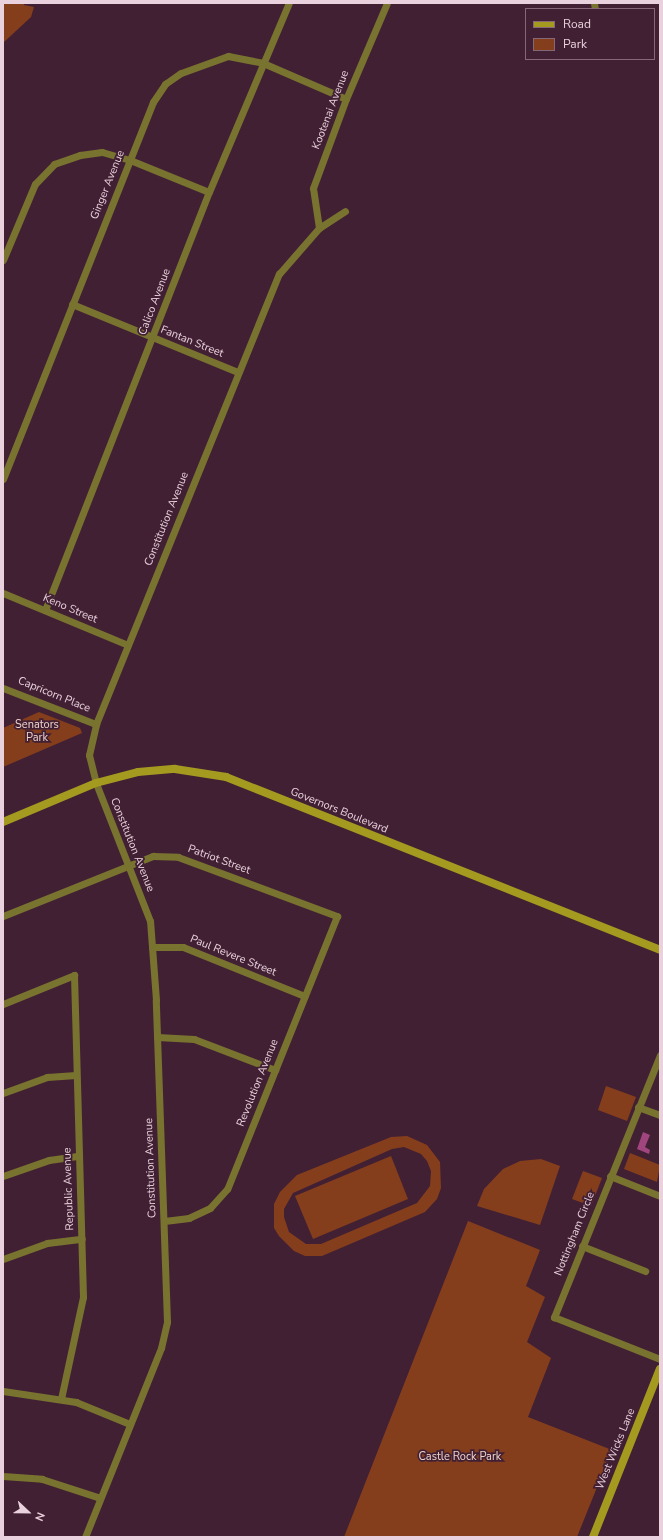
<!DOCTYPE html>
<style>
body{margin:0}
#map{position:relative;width:663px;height:1540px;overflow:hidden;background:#422034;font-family:"Nunito Sans",sans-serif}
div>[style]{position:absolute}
.green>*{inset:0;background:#843e1c}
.water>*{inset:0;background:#a0457e}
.minor>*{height:7px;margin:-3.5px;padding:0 3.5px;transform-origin:3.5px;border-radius:3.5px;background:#797330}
.secondary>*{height:8px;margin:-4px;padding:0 4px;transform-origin:4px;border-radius:4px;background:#a49a1f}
span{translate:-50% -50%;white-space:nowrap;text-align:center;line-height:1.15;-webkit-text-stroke:3.5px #422034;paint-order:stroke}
.street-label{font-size:11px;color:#e9d1dd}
.park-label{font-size:11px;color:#efd4c9}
.frame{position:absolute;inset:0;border:4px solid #e9d1dd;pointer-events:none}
.legend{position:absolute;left:525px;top:8px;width:130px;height:52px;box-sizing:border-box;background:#422034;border:1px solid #856778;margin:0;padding:5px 7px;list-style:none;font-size:12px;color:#e9d1dd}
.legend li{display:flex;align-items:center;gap:8px;height:20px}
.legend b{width:20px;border:1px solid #856778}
.north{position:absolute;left:8px;top:1492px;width:40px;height:40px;-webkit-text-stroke:3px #422034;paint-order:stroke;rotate:112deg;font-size:11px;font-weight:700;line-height:16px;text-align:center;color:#e9d1dd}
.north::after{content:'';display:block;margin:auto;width:14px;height:18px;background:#e9d1dd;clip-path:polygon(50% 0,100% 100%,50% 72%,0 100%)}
</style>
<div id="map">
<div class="green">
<div style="clip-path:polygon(3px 3px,24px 3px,24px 5px,34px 7px,31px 17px,3px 43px)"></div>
<div style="clip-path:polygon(39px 712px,80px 728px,82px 733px,3px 767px,3px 728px)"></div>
<div style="clip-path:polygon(606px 1086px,636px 1097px,627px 1121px,598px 1110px)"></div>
<div style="clip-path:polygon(evenodd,407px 1136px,427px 1145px,440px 1162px,441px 1188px,437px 1199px,425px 1212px,322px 1256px,305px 1256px,294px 1251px,279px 1236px,274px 1228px,274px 1204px,280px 1192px,297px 1175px,391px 1137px,407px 1136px,404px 1147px,421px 1154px,427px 1161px,431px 1171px,430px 1186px,417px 1203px,321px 1244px,306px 1244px,289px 1232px,284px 1217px,284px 1209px,293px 1193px,392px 1149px,404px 1147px)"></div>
<div style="clip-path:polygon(630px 1153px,660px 1165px,657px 1182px,624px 1169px)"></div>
<div style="clip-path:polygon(391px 1156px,408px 1199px,313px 1239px,295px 1196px)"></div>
<div style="clip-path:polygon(541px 1159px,560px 1166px,540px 1225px,477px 1206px,484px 1189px,503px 1169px,520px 1161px)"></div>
<div style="clip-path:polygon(583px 1171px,602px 1178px,591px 1206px,572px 1199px)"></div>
<div style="clip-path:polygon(468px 1221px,540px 1250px,526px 1286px,545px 1297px,527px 1342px,551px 1358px,528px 1417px,612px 1450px,577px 1537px,344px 1537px)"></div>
</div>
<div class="water">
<div style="clip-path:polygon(643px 1132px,650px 1135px,645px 1147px,650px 1150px,649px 1154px,637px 1149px)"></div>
</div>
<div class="minor">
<div style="left:594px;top:3px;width:6px;rotate:81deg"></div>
<div style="left:319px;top:228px;width:40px;rotate:-98.5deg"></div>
<div style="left:313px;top:188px;width:95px;rotate:-69.7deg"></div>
<div style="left:346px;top:99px;width:104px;rotate:-66.9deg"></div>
<div style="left:3px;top:260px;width:82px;rotate:-67.2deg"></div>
<div style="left:35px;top:184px;width:28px;rotate:-46deg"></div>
<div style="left:54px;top:164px;width:28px;rotate:-19deg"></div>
<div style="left:80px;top:155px;width:22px;rotate:-8deg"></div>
<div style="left:102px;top:152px;width:29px;rotate:16deg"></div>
<div style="left:130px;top:160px;width:85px;rotate:22.1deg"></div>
<div style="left:72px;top:304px;width:179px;rotate:22.3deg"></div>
<div style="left:3px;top:479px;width:406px;rotate:-68.3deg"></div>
<div style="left:153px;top:102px;width:22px;rotate:-56deg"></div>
<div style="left:165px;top:84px;width:19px;rotate:-35deg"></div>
<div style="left:181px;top:73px;width:50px;rotate:-19.9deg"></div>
<div style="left:228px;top:56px;width:36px;rotate:11deg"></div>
<div style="left:263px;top:63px;width:90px;rotate:23.4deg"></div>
<div style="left:3px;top:593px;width:135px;rotate:22.6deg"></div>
<div style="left:45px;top:610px;width:449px;rotate:-68.6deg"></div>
<div style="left:209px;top:192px;width:205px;rotate:-67.1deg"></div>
<div style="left:3px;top:688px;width:100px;rotate:21.2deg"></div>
<div style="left:3px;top:916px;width:162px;rotate:-21.8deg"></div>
<div style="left:153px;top:856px;width:25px;rotate:2deg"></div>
<div style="left:178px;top:857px;width:170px;rotate:20.4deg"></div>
<div style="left:337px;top:916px;width:294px;rotate:111.9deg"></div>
<div style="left:227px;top:1189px;width:25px;rotate:132deg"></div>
<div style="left:210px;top:1208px;width:23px;rotate:155deg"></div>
<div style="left:189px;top:1218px;width:25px;rotate:173deg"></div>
<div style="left:152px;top:947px;width:31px"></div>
<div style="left:183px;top:947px;width:131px;rotate:22deg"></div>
<div style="left:3px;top:1004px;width:77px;rotate:-22.2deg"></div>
<div style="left:74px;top:975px;width:322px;rotate:88.4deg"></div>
<div style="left:83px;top:1297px;width:104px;rotate:102.2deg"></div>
<div style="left:157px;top:1037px;width:37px;rotate:3deg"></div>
<div style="left:194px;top:1039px;width:87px;rotate:20.9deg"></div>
<div style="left:660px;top:1055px;width:283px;rotate:112deg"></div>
<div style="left:554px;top:1317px;width:114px;rotate:21.6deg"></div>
<div style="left:3px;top:1093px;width:47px;rotate:-20deg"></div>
<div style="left:47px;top:1077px;width:29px;rotate:-4deg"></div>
<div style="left:638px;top:1107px;width:23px;rotate:20deg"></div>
<div style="left:3px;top:1176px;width:49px;rotate:-19.2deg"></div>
<div style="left:49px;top:1160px;width:30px;rotate:-8deg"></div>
<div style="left:610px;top:1176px;width:54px;rotate:21.8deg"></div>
<div style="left:582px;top:1246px;width:68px;rotate:21.6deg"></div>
<div style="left:3px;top:1259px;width:47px;rotate:-20deg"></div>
<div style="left:47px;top:1243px;width:35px;rotate:-7deg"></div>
<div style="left:3px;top:1391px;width:74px;rotate:8.6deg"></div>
<div style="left:76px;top:1402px;width:58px;rotate:22.2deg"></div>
<div style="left:3px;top:1476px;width:39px;rotate:4deg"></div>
<div style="left:42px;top:1479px;width:61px;rotate:18.1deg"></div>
<div style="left:85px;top:1537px;width:204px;rotate:-68.1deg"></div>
<div style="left:161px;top:1348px;width:27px;rotate:-77deg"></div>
<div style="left:167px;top:1322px;width:322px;rotate:-92deg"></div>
<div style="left:156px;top:1000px;width:79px;rotate:-94.3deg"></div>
<div style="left:150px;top:921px;width:148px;rotate:-111.4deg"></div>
<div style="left:96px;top:783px;width:29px;rotate:-104deg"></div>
<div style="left:89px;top:755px;width:32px;rotate:-77deg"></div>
<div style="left:96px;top:724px;width:486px;rotate:-67.9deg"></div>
<div style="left:279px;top:274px;width:61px;rotate:-49deg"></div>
<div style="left:319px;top:228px;width:31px;rotate:-33deg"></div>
</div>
<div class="secondary">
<div style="left:3px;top:822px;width:101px;rotate:-22.8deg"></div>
<div style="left:96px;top:783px;width:43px;rotate:-14.7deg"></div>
<div style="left:138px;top:772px;width:37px;rotate:-5deg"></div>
<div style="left:175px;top:769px;width:52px;rotate:8.9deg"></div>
<div style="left:226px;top:777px;width:467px;rotate:21.7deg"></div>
<div style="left:593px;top:1537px;width:181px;rotate:-68.3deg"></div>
</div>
<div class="street-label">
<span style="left:331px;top:110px;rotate:-69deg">Kootenai Avenue</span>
<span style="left:108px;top:185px;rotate:-68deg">Ginger Avenue</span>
<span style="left:155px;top:302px;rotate:-69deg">Calico Avenue</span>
<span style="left:192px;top:342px;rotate:22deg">Fantan Street</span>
<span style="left:167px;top:519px;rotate:-68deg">Constitution Avenue</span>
<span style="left:70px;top:609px;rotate:23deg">Keno Street</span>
<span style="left:54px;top:695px;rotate:22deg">Capricorn Place</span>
<span style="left:339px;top:811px;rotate:22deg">Governors Boulevard</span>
<span style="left:132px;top:845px;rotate:68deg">Constitution Avenue</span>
<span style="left:219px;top:860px;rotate:20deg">Patriot Street</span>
<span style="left:233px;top:956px;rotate:22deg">Paul Revere Street</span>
<span style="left:258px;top:1083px;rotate:-68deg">Revolution Avenue</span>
<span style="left:151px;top:1168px;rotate:-92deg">Constitution Avenue</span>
<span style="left:69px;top:1189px;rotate:-92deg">Republic Avenue</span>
<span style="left:575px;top:1234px;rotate:-68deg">Nottingham Circle</span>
<span style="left:616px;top:1449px;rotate:-68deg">West Wicks Lane</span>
</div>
<div class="park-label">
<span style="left:37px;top:732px">Senators<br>Park</span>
<span style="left:460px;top:1457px">Castle Rock Park</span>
</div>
<div class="frame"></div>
<ul class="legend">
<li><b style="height:5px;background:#a49a1f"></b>Road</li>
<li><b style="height:11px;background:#843e1c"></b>Park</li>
</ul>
<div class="north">N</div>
</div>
